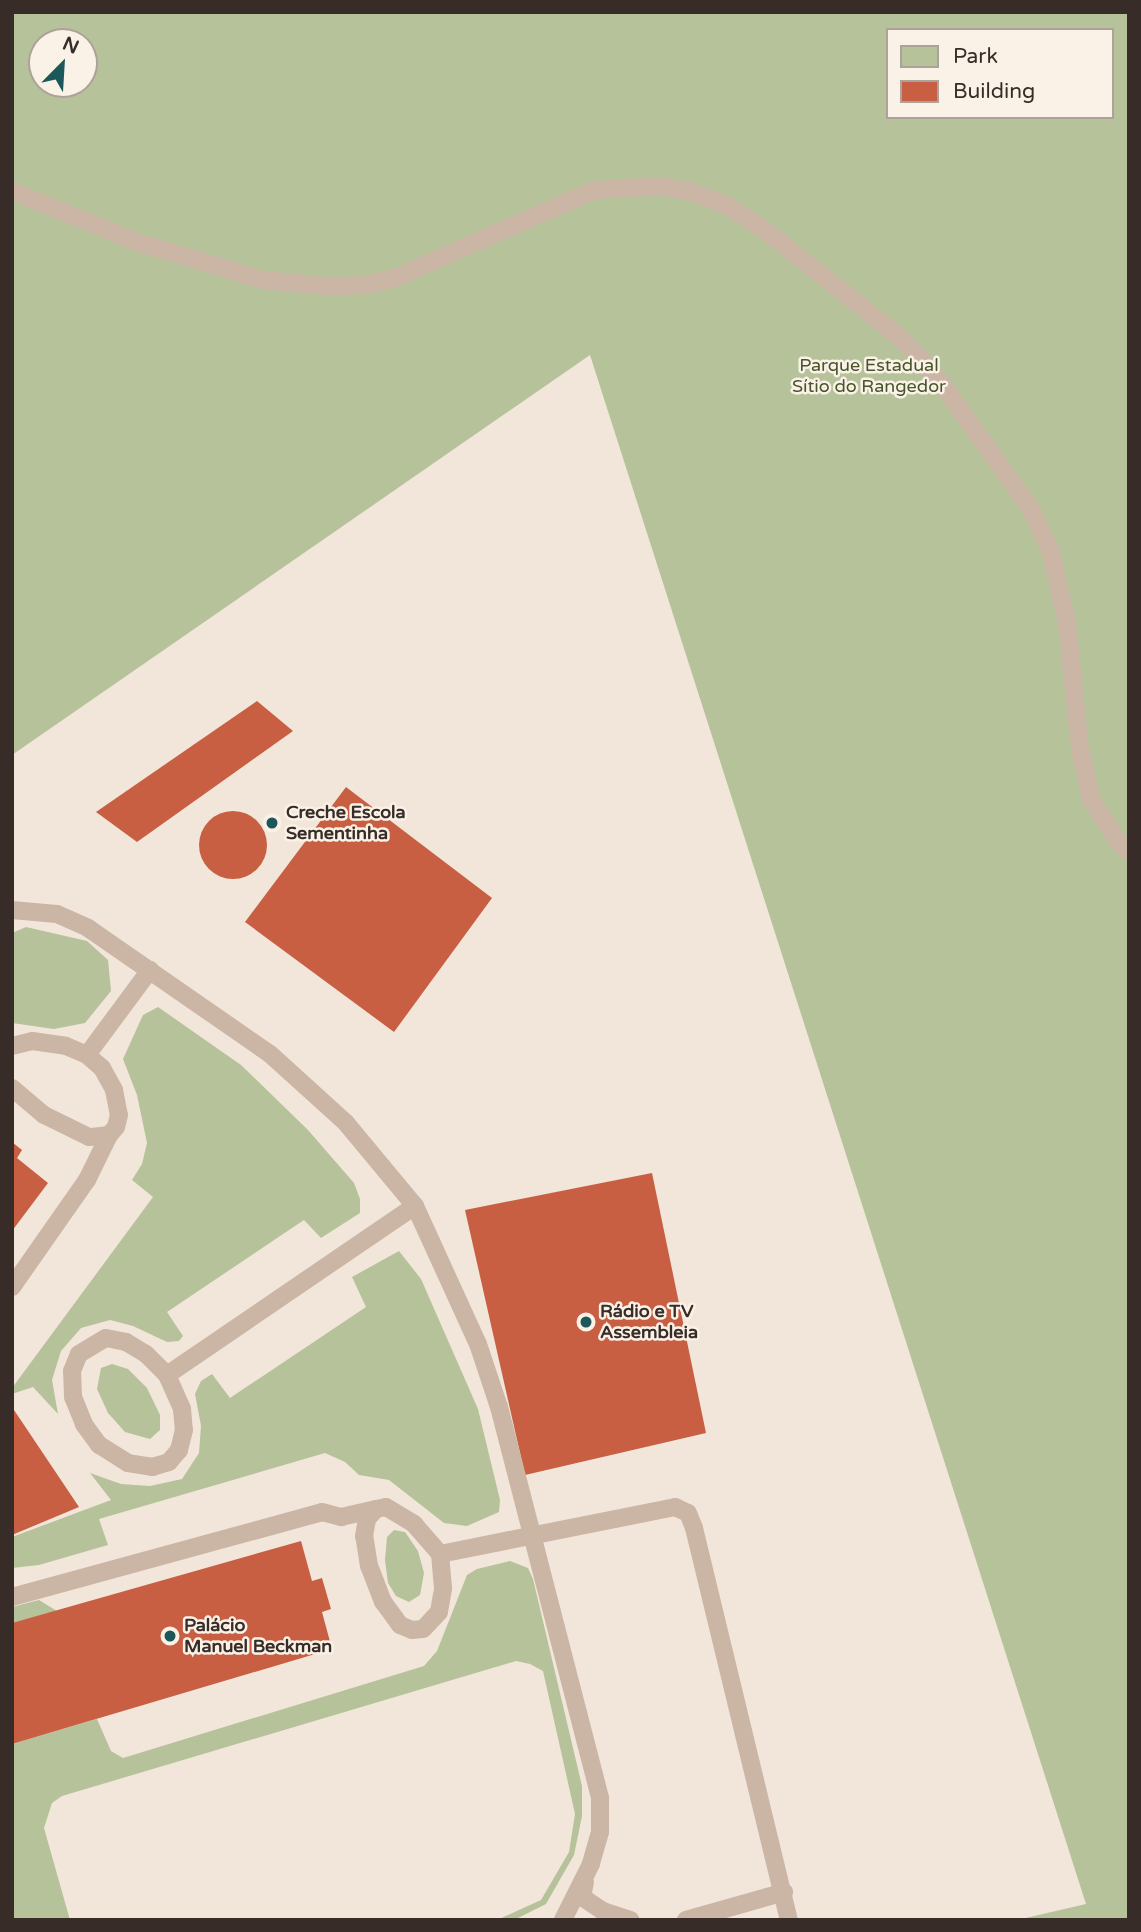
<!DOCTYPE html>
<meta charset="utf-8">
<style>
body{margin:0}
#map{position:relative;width:1141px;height:1932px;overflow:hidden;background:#f2e6db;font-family:"Varela Round",sans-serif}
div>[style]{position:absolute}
.green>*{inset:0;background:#b6c29a}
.building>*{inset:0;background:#c85f43}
.round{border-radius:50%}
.service>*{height:18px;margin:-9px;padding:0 9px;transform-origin:9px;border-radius:9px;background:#cbb6a6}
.pedestrian>*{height:18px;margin:-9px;padding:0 9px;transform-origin:9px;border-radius:9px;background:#cbb6a6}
.dots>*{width:19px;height:19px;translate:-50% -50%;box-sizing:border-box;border:4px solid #faf1e7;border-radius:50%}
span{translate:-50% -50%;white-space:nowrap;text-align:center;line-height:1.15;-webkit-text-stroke:5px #faf1e7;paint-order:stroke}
.park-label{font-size:18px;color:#47552b}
.poi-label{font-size:18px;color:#372c27;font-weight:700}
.left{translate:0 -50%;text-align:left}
.frame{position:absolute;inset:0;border:14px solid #372c27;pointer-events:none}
.legend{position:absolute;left:886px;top:28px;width:228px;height:91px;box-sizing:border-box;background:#faf1e7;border:2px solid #aca29a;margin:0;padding:9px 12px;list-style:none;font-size:21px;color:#372c27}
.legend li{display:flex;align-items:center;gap:14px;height:35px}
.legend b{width:35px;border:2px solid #aca29a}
.north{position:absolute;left:28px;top:28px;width:70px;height:70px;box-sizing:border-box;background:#faf1e7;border:2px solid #aca29a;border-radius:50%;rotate:24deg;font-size:19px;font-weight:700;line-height:28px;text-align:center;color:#372c27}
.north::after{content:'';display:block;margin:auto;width:24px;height:32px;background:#1c5759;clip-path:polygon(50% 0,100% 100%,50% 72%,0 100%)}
</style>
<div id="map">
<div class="green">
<div style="clip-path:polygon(evenodd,12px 12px,1129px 12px,1129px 1920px,1017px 1920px,1086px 1904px,590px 355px,12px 755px,12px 12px,887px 30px,1111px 30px,1111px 117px,887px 117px,887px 30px,12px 12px,42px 42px,84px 42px,84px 84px,42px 84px,42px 42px)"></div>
<div style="clip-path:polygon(26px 927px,87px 941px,108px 960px,111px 991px,85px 1023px,54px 1029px,12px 1023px,12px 933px)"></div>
<div style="clip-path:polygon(158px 1007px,241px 1065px,308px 1130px,354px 1183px,360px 1199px,360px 1213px,321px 1238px,304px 1220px,167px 1312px,183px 1336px,179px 1341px,167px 1342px,133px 1326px,110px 1320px,81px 1328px,61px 1351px,52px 1380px,58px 1414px,33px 1387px,12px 1394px,12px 1388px,153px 1197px,132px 1180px,142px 1164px,147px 1143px,137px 1095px,123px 1059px,143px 1015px)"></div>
<div style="clip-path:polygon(399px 1251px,421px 1279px,478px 1409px,500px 1500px,499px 1512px,467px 1526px,444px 1523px,389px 1480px,359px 1475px,345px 1462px,325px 1453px,99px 1519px,108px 1545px,39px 1565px,12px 1568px,12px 1537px,111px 1500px,90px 1473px,121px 1484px,150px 1486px,182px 1479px,199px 1453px,201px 1426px,195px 1394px,201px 1381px,212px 1374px,230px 1398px,366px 1307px,352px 1277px)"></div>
<div style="clip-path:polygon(112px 1364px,128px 1369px,147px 1388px,160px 1415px,160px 1430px,150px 1439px,125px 1432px,108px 1413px,97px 1389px,101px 1368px)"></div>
<div style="clip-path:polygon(394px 1530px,405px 1532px,418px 1551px,424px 1573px,420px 1595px,409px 1602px,396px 1596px,388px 1583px,385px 1560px,387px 1537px)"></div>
<div style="clip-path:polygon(510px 1561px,528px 1568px,533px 1579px,582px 1786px,582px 1816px,574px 1855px,546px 1904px,514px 1920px,497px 1920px,541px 1900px,569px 1852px,575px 1814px,543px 1671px,530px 1664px,516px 1661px,62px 1796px,52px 1803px,44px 1828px,70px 1920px,12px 1920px,12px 1744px,97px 1719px,111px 1751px,123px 1758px,424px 1666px,437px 1651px,467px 1575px,477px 1569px)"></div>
<div style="clip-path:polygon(39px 1600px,57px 1611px,12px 1623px,12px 1607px)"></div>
</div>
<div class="building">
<div style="clip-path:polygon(257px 701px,293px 731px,137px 842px,96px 812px)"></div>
<div style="clip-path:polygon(346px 787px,492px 898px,394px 1032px,245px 922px)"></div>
<div class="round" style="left:199px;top:811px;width:68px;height:68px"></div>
<div style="clip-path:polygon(12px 1142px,22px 1150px,17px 1158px,48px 1183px,12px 1231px)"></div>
<div style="clip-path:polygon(652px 1173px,706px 1433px,525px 1475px,465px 1210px)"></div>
<div style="clip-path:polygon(12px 1407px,79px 1507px,12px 1535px)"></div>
<div style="clip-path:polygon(301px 1541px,312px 1581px,322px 1578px,331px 1609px,322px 1612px,332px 1649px,12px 1744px,12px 1623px)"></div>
</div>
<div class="service">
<div style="left:12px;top:910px;width:45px;rotate:5.1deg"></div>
<div style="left:57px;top:914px;width:34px;rotate:24deg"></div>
<div style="left:88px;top:928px;width:221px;rotate:34.7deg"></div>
<div style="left:270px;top:1054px;width:103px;rotate:42.2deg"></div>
<div style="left:346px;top:1123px;width:108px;rotate:50.3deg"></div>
<div style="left:415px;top:1206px;width:152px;rotate:65.5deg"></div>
<div style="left:478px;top:1344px;width:66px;rotate:71.6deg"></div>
<div style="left:499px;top:1407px;width:404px;rotate:75.5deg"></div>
<div style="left:600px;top:1798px;width:34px;rotate:90deg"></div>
<div style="left:600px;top:1832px;width:33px;rotate:106deg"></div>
<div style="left:591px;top:1864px;width:63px;rotate:116.6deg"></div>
<div style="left:12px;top:1046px;width:21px;rotate:-14deg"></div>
<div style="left:32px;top:1041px;width:34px;rotate:8deg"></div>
<div style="left:66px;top:1046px;width:23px;rotate:23deg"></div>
<div style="left:87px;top:1055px;width:20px;rotate:41deg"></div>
<div style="left:102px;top:1068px;width:25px;rotate:61deg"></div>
<div style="left:114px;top:1090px;width:25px;rotate:79deg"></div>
<div style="left:119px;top:1115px;width:12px;rotate:104deg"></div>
<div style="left:116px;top:1127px;width:11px;rotate:131deg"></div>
<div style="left:109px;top:1135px;width:20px;rotate:174deg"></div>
<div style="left:89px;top:1137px;width:50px;rotate:-153.9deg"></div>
<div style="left:44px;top:1115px;width:42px;rotate:-139.8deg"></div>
<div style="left:87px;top:1055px;width:106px;rotate:-53.5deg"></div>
<div style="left:12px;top:1287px;width:131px;rotate:-55deg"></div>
<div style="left:87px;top:1180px;width:50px;rotate:-63.9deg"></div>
<div style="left:106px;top:1338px;width:20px;rotate:11deg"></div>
<div style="left:126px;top:1342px;width:23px;rotate:31deg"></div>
<div style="left:146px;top:1354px;width:30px;rotate:45deg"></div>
<div style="left:167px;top:1375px;width:37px;rotate:66deg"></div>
<div style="left:182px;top:1409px;width:21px;rotate:85deg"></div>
<div style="left:184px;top:1430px;width:21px;rotate:104deg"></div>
<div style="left:179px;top:1450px;width:16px;rotate:130deg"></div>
<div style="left:169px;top:1462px;width:17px;rotate:163deg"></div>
<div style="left:153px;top:1467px;width:25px;rotate:-171deg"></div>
<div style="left:128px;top:1463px;width:34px;rotate:-148deg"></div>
<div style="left:99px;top:1445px;width:26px;rotate:-126deg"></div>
<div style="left:84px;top:1424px;width:29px;rotate:-112deg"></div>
<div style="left:73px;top:1397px;width:26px;rotate:-92deg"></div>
<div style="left:72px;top:1371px;width:18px;rotate:-68deg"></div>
<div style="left:79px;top:1354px;width:31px;rotate:-31deg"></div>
<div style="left:167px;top:1375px;width:300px;rotate:-34.3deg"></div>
<div style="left:386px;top:1507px;width:33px;rotate:31deg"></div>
<div style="left:414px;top:1524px;width:40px;rotate:49deg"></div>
<div style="left:440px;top:1554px;width:35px;rotate:85deg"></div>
<div style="left:443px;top:1589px;width:23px;rotate:100deg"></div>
<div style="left:439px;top:1612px;width:23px;rotate:133deg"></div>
<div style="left:423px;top:1629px;width:11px;rotate:175deg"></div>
<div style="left:412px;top:1630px;width:13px;rotate:-157deg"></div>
<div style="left:400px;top:1625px;width:29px;rotate:-126deg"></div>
<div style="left:383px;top:1602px;width:39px;rotate:-111deg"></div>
<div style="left:369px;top:1566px;width:30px;rotate:-99deg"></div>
<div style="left:364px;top:1536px;width:17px;rotate:-80deg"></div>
<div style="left:367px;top:1519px;width:13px;rotate:-48deg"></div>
<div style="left:376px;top:1509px;width:10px;rotate:-11deg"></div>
<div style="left:440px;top:1554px;width:240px;rotate:-11.3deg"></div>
<div style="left:675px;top:1507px;width:14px;rotate:25deg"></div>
<div style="left:688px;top:1513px;width:16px;rotate:68deg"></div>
<div style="left:694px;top:1528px;width:403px;rotate:76.4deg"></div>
<div style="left:12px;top:1597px;width:321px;rotate:-15.3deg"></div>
<div style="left:322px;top:1512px;width:20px;rotate:15deg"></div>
<div style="left:341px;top:1517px;width:36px;rotate:-13deg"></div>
<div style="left:585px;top:1882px;width:15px;rotate:101deg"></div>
<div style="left:582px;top:1897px;width:25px;rotate:34deg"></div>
<div style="left:603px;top:1911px;width:29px;rotate:18deg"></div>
<div style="left:686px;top:1920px;width:102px;rotate:-15.9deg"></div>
</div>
<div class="pedestrian">
<div style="left:12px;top:191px;width:135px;rotate:22.2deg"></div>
<div style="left:137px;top:242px;width:132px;rotate:16.8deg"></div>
<div style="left:263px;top:280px;width:73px;rotate:5.5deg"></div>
<div style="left:336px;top:287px;width:35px;rotate:-5deg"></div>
<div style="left:371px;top:284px;width:27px;rotate:-15deg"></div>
<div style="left:397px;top:277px;width:215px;rotate:-23.8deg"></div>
<div style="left:594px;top:190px;width:66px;rotate:-3.5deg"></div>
<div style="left:660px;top:186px;width:29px;rotate:10deg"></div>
<div style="left:689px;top:191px;width:42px;rotate:21deg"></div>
<div style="left:728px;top:206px;width:50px;rotate:33.7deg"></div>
<div style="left:770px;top:234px;width:162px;rotate:38.5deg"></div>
<div style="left:897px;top:335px;width:33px;rotate:45deg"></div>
<div style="left:920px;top:358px;width:39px;rotate:50deg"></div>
<div style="left:945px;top:388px;width:148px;rotate:54.6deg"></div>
<div style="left:1031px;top:509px;width:47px;rotate:65.1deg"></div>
<div style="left:1051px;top:552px;width:73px;rotate:77.3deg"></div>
<div style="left:1067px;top:623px;width:127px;rotate:84.1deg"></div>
<div style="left:1080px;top:749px;width:51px;rotate:77.6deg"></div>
<div style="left:1091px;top:799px;width:52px;rotate:57.5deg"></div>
<div style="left:1119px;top:843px;width:13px;rotate:42deg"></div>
</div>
<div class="dots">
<div style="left:272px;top:823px;background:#1c5759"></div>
<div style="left:586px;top:1322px;background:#1c5759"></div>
<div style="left:170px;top:1636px;background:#1c5759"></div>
</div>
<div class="park-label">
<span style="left:869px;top:376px">Parque Estadual<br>Sítio do Rangedor</span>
</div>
<div class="poi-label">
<span class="left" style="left:286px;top:823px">Creche Escola<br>Sementinha</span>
<span class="left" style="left:600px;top:1322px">Rádio e TV<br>Assembleia</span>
<span class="left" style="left:184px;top:1636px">Palácio<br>Manuel Beckman</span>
</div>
<div class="frame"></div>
<ul class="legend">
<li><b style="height:19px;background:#b6c29a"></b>Park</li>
<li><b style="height:19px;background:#c85f43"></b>Building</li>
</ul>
<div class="north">N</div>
</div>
